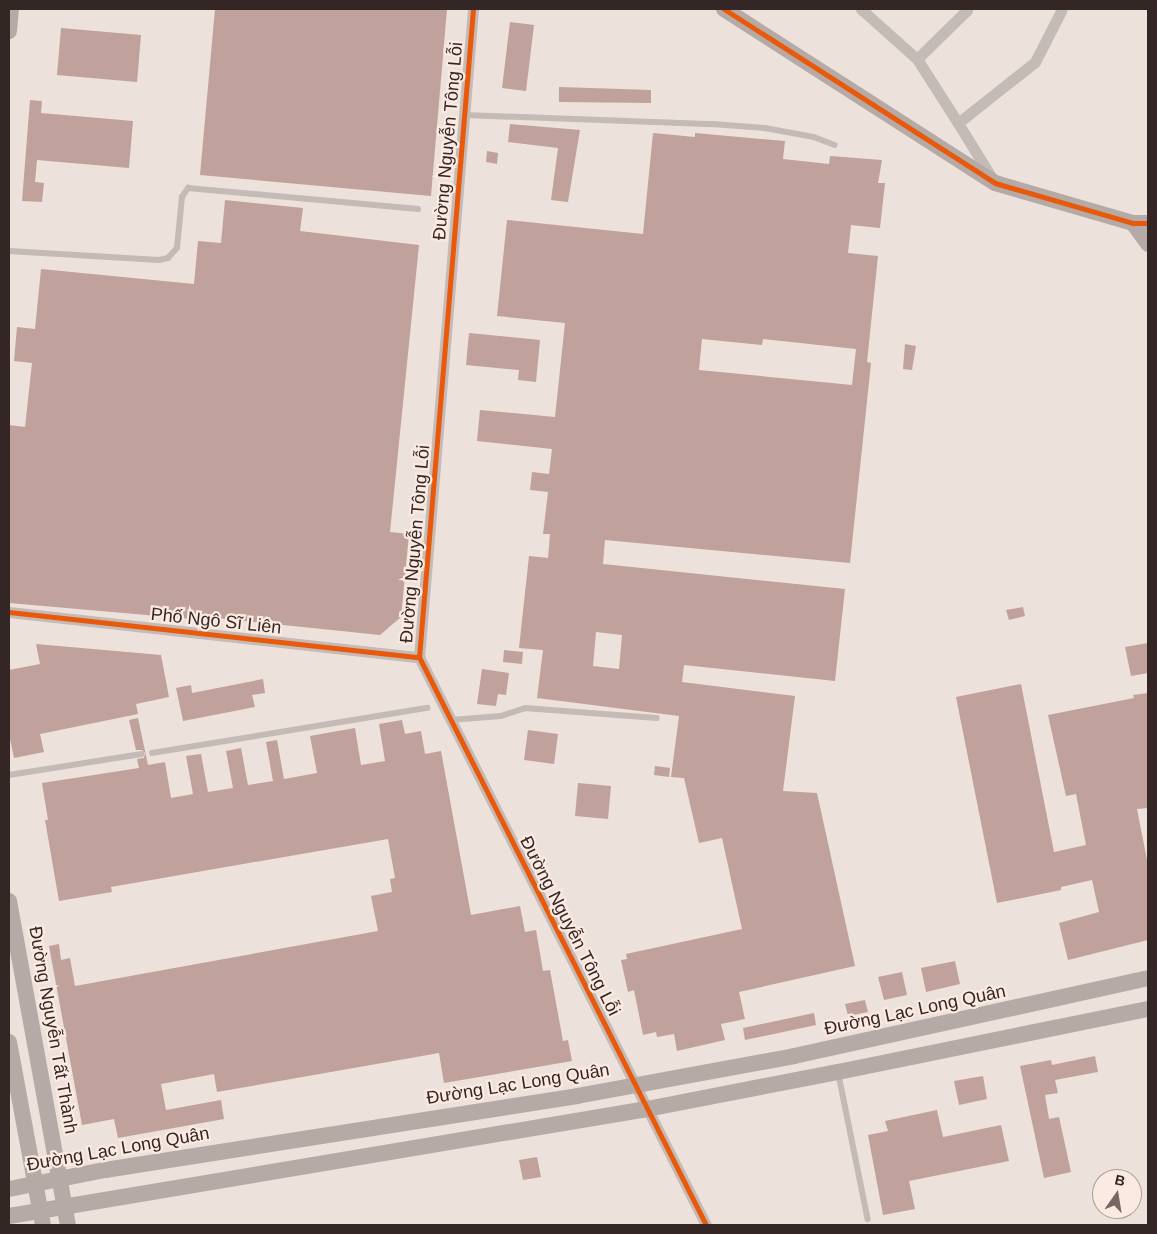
<!DOCTYPE html>
<meta charset="utf-8">
<style>
body{margin:0}
#map{position:relative;width:1157px;height:1234px;overflow:hidden;background:#ece1db;font-family:Helvetica,sans-serif}
div>[style]{position:absolute}
.building>*{inset:0;background:#c1a19c}
.lane>*{height:5.5px;margin:-2.75px;padding:0 2.75px;transform-origin:2.75px;border-radius:2.75px;background:#c4bab6}
.street>*{height:11px;margin:-5.5px;padding:0 5.5px;transform-origin:5.5px;border-radius:5.5px;background:#c4bab6}
.secondary>*{height:16px;margin:-8px;padding:0 8px;transform-origin:8px;border-radius:8px;background:#b5aaa5}
.cycleway>*{height:5px;margin:-2.5px;padding:0 2.5px;transform-origin:2.5px;border-radius:2.5px;background:#e8590c}
span{translate:-50% -50%;white-space:nowrap;text-align:center;line-height:1.15;-webkit-text-stroke:4.5px #faeae1;paint-order:stroke}
.street-label{font-size:18px;color:#342624}
.frame{position:absolute;inset:0;border:10px solid #342624;pointer-events:none}
.north{position:absolute;left:1092px;top:1169px;width:50px;height:50px;box-sizing:border-box;background:#faeae1;border:1px solid #ab9c95;border-radius:50%;rotate:13deg;font-size:14px;font-weight:700;line-height:20px;text-align:center;color:#342624}
.north::after{content:'';display:block;margin:auto;width:18px;height:22px;background:#746764;clip-path:polygon(50% 0,100% 100%,50% 72%,0 100%)}
</style>
<div id="map">
<div class="building">
<div style="clip-path:polygon(215px 9px,447px 9px,431px 196px,200px 175px)"></div>
<div style="clip-path:polygon(510px 22px,534px 25px,526px 91px,502px 88px)"></div>
<div style="clip-path:polygon(61px 28px,141px 35px,137px 82px,57px 75px)"></div>
<div style="clip-path:polygon(559px 87px,651px 90px,651px 103px,559px 102px)"></div>
<div style="clip-path:polygon(30px 100px,42px 101px,41px 113px,133px 121px,129px 168px,37px 160px,35px 182px,44px 183px,42px 202px,22px 201px)"></div>
<div style="clip-path:polygon(510px 124px,580px 130px,568px 202px,551px 200px,558px 148px,508px 142px)"></div>
<div style="clip-path:polygon(evenodd,653px 133px,695px 137px,695px 133px,785px 141px,783px 159px,829px 164px,830px 156px,882px 160px,878px 183px,885px 183px,880px 228px,851px 225px,848px 253px,878px 256px,867px 362px,871px 363px,850px 563px,605px 540px,603px 564px,845px 589px,835px 681px,684px 665px,682px 682px,795px 696px,783px 791px,817px 793px,855px 966px,739px 992px,745px 1019px,721px 1024px,725px 1040px,677px 1051px,674px 1034px,657px 1037px,656px 1032px,643px 1035px,634px 990px,628px 992px,621px 960px,627px 959px,626px 954px,742px 929px,722px 838px,699px 843px,684px 778px,671px 777px,679px 716px,537px 698px,543px 650px,519px 648px,529px 556px,548px 558px,550px 534px,543px 534px,548px 492px,530px 490px,532px 472px,549px 474px,552px 449px,477px 441px,480px 410px,555px 417px,565px 323px,497px 316px,507px 220px,643px 234px,653px 133px,702px 339px,762px 345px,763px 339px,856px 349px,852px 385px,699px 370px,702px 339px,653px 133px,596px 632px,622px 635px,619px 669px,593px 666px,596px 632px)"></div>
<div style="clip-path:polygon(487px 151px,498px 153px,497px 164px,486px 162px)"></div>
<div style="clip-path:polygon(225px 200px,303px 208px,300px 231px,419px 245px,390px 532px,409px 534px,401px 617px,380px 635px,216px 618px,215px 621px,9px 603px,9px 425px,25px 427px,32px 363px,14px 361px,17px 327px,35px 329px,41px 269px,194px 284px,198px 241px,221px 243px)"></div>
<div style="clip-path:polygon(469px 333px,540px 340px,536px 382px,518px 380px,519px 370px,466px 365px)"></div>
<div style="clip-path:polygon(905px 344px,916px 346px,912px 370px,903px 369px)"></div>
<div style="clip-path:polygon(1023px 607px,1025px 616px,1009px 620px,1006px 610px)"></div>
<div style="clip-path:polygon(1148px 643px,1148px 673px,1131px 676px,1125px 647px)"></div>
<div style="clip-path:polygon(36px 644px,161px 655px,169px 697px,136px 704px,138px 714px,40px 734px,44px 752px,14px 758px,9px 734px,9px 670px,40px 664px)"></div>
<div style="clip-path:polygon(504px 650px,523px 652px,522px 664px,503px 662px)"></div>
<div style="clip-path:polygon(482px 669px,509px 673px,506px 695px,498px 694px,496px 706px,477px 704px)"></div>
<div style="clip-path:polygon(263px 679px,265px 693px,252px 695px,255px 707px,183px 721px,176px 688px,191px 685px,192px 693px)"></div>
<div style="clip-path:polygon(1021px 684px,1054px 852px,1086px 845px,1076px 794px,1066px 796px,1048px 715px,1134px 698px,1133px 695px,1148px 693px,1148px 808px,1137px 809px,1148px 865px,1148px 940px,1068px 960px,1059px 923px,1099px 912px,1092px 880px,1061px 887px,1061px 890px,997px 903px,956px 697px)"></div>
<div style="clip-path:polygon(138px 718px,148px 765px,165px 762px,171px 798px,193px 794px,186px 756px,201px 754px,208px 792px,233px 788px,226px 751px,241px 748px,248px 785px,273px 781px,266px 742px,277px 740px,284px 779px,317px 773px,310px 736px,355px 728px,361px 765px,385px 761px,379px 724px,402px 720px,405px 734px,421px 731px,425px 754px,441px 751px,471px 915px,520px 906px,525px 932px,536px 930px,543px 971px,550px 970px,563px 1041px,568px 1040px,572px 1061px,444px 1083px,439px 1053px,217px 1092px,214px 1074px,161px 1084px,166px 1110px,221px 1100px,224px 1119px,118px 1138px,114px 1119px,82px 1125px,49px 946px,59px 944px,61px 960px,70px 958px,75px 986px,378px 931px,371px 896px,392px 892px,390px 879px,395px 878px,388px 839px,111px 887px,112px 892px,59px 901px,45px 820px,48px 820px,42px 783px,139px 768px,137px 759px,144px 758px,145px 753px,142px 750px,136px 750px,129px 720px)"></div>
<div style="clip-path:polygon(528px 730px,558px 734px,554px 764px,524px 760px)"></div>
<div style="clip-path:polygon(655px 766px,670px 768px,669px 777px,654px 775px)"></div>
<div style="clip-path:polygon(578px 783px,611px 786px,608px 819px,575px 816px)"></div>
<div style="clip-path:polygon(955px 961px,960px 984px,926px 992px,921px 968px)"></div>
<div style="clip-path:polygon(902px 972px,907px 995px,884px 1000px,878px 977px)"></div>
<div style="clip-path:polygon(865px 1000px,868px 1012px,848px 1016px,845px 1004px)"></div>
<div style="clip-path:polygon(814px 1013px,816px 1025px,745px 1040px,743px 1028px)"></div>
<div style="clip-path:polygon(1095px 1056px,1098px 1072px,1055px 1080px,1058px 1093px,1045px 1095px,1049px 1119px,1059px 1117px,1071px 1172px,1044px 1178px,1020px 1066px,1051px 1060px,1052px 1065px)"></div>
<div style="clip-path:polygon(983px 1076px,987px 1099px,959px 1105px,954px 1081px)"></div>
<div style="clip-path:polygon(937px 1110px,943px 1137px,1001px 1125px,1009px 1161px,909px 1181px,915px 1209px,883px 1215px,868px 1135px,888px 1131px,885px 1121px)"></div>
<div style="clip-path:polygon(537px 1157px,541px 1177px,523px 1180px,519px 1160px)"></div>
</div>
<div class="lane">
<div style="left:464px;top:115px;width:249px;rotate:2.1deg"></div>
<div style="left:713px;top:124px;width:52px;rotate:4.4deg"></div>
<div style="left:765px;top:128px;width:50px;rotate:10.4deg"></div>
<div style="left:814px;top:137px;width:22px;rotate:21deg"></div>
<div style="left:9px;top:251px;width:150px;rotate:3.4deg"></div>
<div style="left:159px;top:260px;width:9px;rotate:-13deg"></div>
<div style="left:168px;top:258px;width:13px;rotate:-48deg"></div>
<div style="left:177px;top:248px;width:51px;rotate:-84.4deg"></div>
<div style="left:182px;top:197px;width:11px;rotate:-56deg"></div>
<div style="left:188px;top:188px;width:231px;rotate:5.2deg"></div>
<div style="left:451px;top:720px;width:50px;rotate:-4.6deg"></div>
<div style="left:501px;top:716px;width:25px;rotate:-18deg"></div>
<div style="left:525px;top:708px;width:132px;rotate:4.3deg"></div>
<div style="left:152px;top:753px;width:279px;rotate:-9.3deg"></div>
<div style="left:9px;top:775px;width:134px;rotate:-9deg"></div>
<div style="left:839px;top:1075px;width:147px;rotate:78.6deg"></div>
</div>
<div class="street">
<div style="left:473px;top:9px;width:650px;rotate:94.76deg"></div>
<div style="left:419px;top:657px;width:636px;rotate:63.19deg"></div>
<div style="left:861px;top:9px;width:75px;rotate:41.8deg"></div>
<div style="left:958px;top:123px;width:76px;rotate:-122.6deg"></div>
<div style="left:917px;top:59px;width:70px;rotate:-44.4deg"></div>
<div style="left:967px;top:10px;width:1px;rotate:-135deg"></div>
<div style="left:993px;top:180px;width:67px;rotate:-121.6deg"></div>
<div style="left:958px;top:123px;width:98px;rotate:-38.4deg"></div>
<div style="left:1035px;top:62px;width:59px;rotate:-63deg"></div>
<div style="left:9px;top:612px;width:412px;rotate:6.3deg"></div>
</div>
<div class="secondary">
<div style="left:724px;top:9px;width:322px;rotate:32.7deg"></div>
<div style="left:995px;top:183px;width:144px;rotate:16.2deg"></div>
<div style="left:1133px;top:223px;width:15px"></div>
<div style="left:9px;top:31px;width:22px;rotate:-85deg"></div>
<div style="left:1133px;top:223px;width:26px;rotate:54deg"></div>
<div style="left:9px;top:901px;width:329px;rotate:79.7deg"></div>
<div style="left:9px;top:1042px;width:186px;rotate:79.5deg"></div>
<div style="left:9px;top:1189px;width:98px;rotate:-11.2deg"></div>
<div style="left:105px;top:1170px;width:478px;rotate:-8.9deg"></div>
<div style="left:577px;top:1096px;width:221px;rotate:-10.4deg"></div>
<div style="left:794px;top:1056px;width:362px;rotate:-12.4deg"></div>
<div style="left:9px;top:1216px;width:647px;rotate:-9.52deg"></div>
<div style="left:647px;top:1109px;width:195px;rotate:-11deg"></div>
<div style="left:838px;top:1072px;width:316px;rotate:-11.5deg"></div>
</div>
<div class="cycleway">
<div style="left:473px;top:9px;width:650px;rotate:94.76deg"></div>
<div style="left:419px;top:657px;width:636px;rotate:63.19deg"></div>
<div style="left:724px;top:9px;width:322px;rotate:32.7deg"></div>
<div style="left:995px;top:183px;width:144px;rotate:16.2deg"></div>
<div style="left:1133px;top:223px;width:15px"></div>
<div style="left:9px;top:612px;width:412px;rotate:6.3deg"></div>
</div>
<div class="street-label">
<span style="left:448px;top:141px;rotate:-85deg">Đường Nguyễn Tông Lỗi</span>
<span style="left:415px;top:544px;rotate:-85deg">Đường Nguyễn Tông Lỗi</span>
<span style="left:216px;top:621px;rotate:6deg">Phố Ngô Sĩ Liên</span>
<span style="left:570px;top:926px;rotate:63deg">Đường Nguyễn Tông Lỗi</span>
<span style="left:915px;top:1010px;rotate:-12deg">Đường Lạc Long Quân</span>
<span style="left:53px;top:1030px;rotate:80deg">Đường Nguyễn Tất Thành</span>
<span style="left:518px;top:1084px;rotate:-9deg">Đường Lạc Long Quân</span>
<span style="left:118px;top:1149px;rotate:-10deg">Đường Lạc Long Quân</span>
</div>
<div class="frame"></div>
<div class="north">B</div>
</div>
